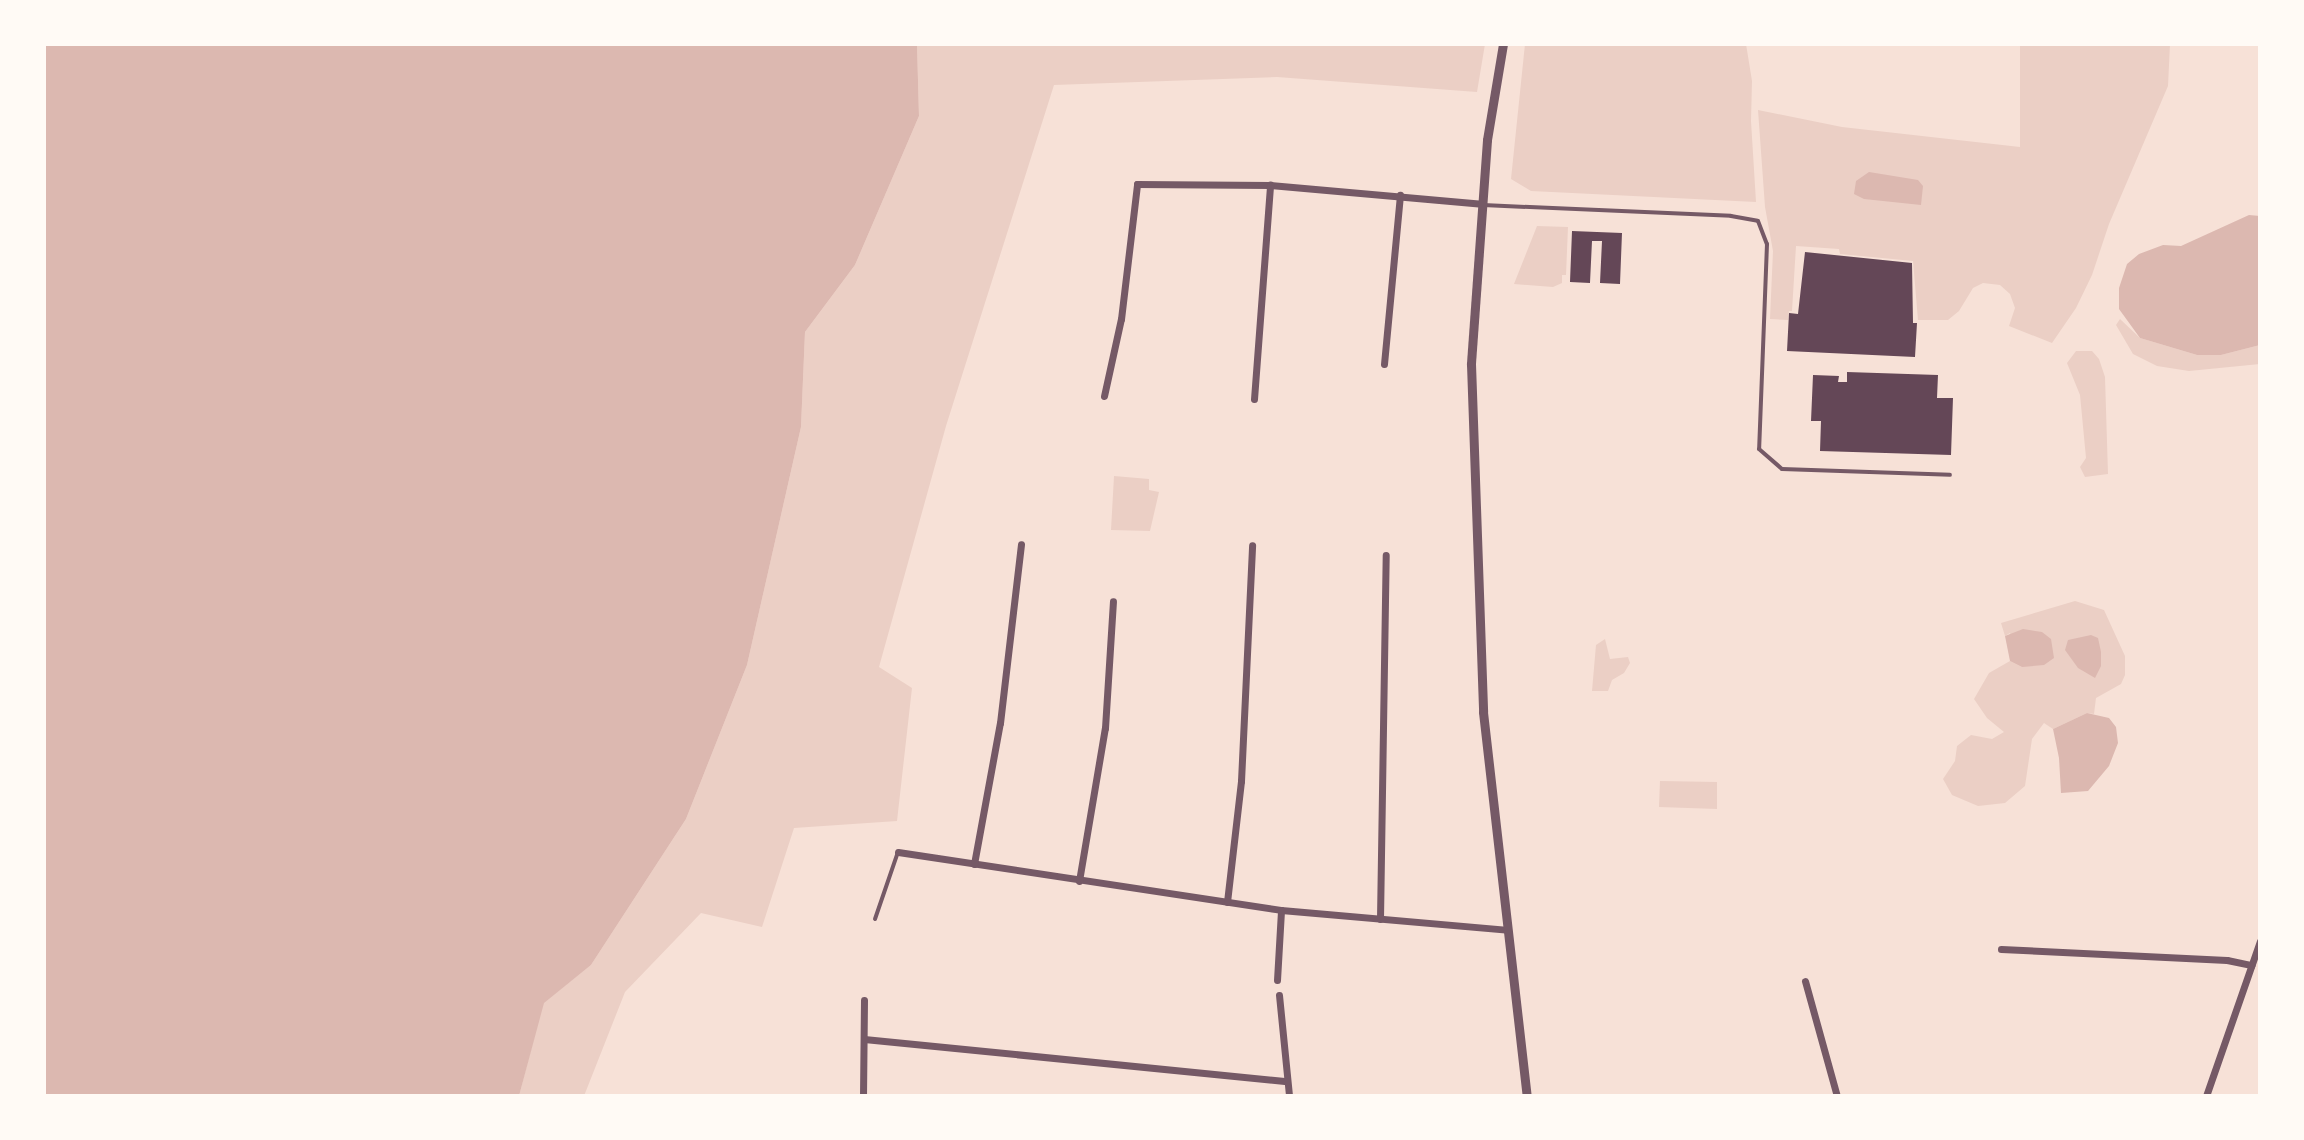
<!DOCTYPE html>
<style>
body{margin:0}
#map{position:relative;width:2304px;height:1140px;overflow:hidden;background:#f7e1d7;font-family:"Public Sans",sans-serif}
div>[style]{position:absolute}
.green>*{inset:0;background:#ebcfc5}
.water>*{inset:0;background:#dcb8b0}
.building>*{inset:0;background:#644757}
.service>*{height:4px;margin:-2px;padding:0 2px;transform-origin:2px;border-radius:2px;background:#755966}
.minor>*{height:7px;margin:-3.5px;padding:0 3.5px;transform-origin:3.5px;border-radius:3.5px;background:#755966}
.tertiary>*{height:9px;margin:-4.5px;padding:0 4.5px;transform-origin:4.5px;border-radius:4.5px;background:#755966}
span{translate:-50% -50%;white-space:nowrap;text-align:center;line-height:1.15;-webkit-text-stroke:6px #fffaf5;paint-order:stroke}
.frame{position:absolute;inset:0;border:46px solid #fffaf5;pointer-events:none}
</style>
<div id="map">
<div class="green">
<div style="clip-path:polygon(917px 44px,1485px 44px,1477px 92px,1277px 77px,1054px 85px,946px 426px,879px 667px,912px 688px,897px 821px,794px 828px,762px 927px,701px 913px,625px 992px,584px 1096px,519px 1096px,543px 1003px,591px 965px,686px 819px,747px 665px,801px 427px,805px 332px,855px 265px,919px 116px)"></div>
<div style="clip-path:polygon(1525px 44px,1746px 44px,1752px 81px,1751px 121px,1756px 202px,1531px 191px,1511px 179px)"></div>
<div style="clip-path:polygon(2020px 44px,2170px 44px,2168px 86px,2109px 224px,2092px 275px,2076px 308px,2052px 343px,2009px 326px,2015px 308px,2010px 294px,2000px 285px,1983px 283px,1973px 288px,1959px 311px,1948px 320px,1918px 320px,1913px 261px,1840px 254px,1839px 249px,1796px 246px,1792px 311px,1789px 311px,1788px 320px,1770px 319px,1773px 251px,1765px 207px,1758px 110px,1842px 127px,2020px 147px)"></div>
<div style="clip-path:polygon(1537px 226px,1568px 227px,1566px 275px,1562px 275px,1562px 283px,1553px 287px,1514px 284px)"></div>
<div style="clip-path:polygon(2120px 319px,2140px 338px,2197px 355px,2221px 355px,2260px 345px,2260px 364px,2189px 371px,2157px 366px,2133px 354px,2116px 325px)"></div>
<div style="clip-path:polygon(2076px 351px,2092px 351px,2099px 359px,2105px 377px,2108px 474px,2085px 477px,2080px 467px,2086px 458px,2080px 395px,2067px 363px)"></div>
<div style="clip-path:polygon(1114px 476px,1149px 479px,1149px 490px,1159px 492px,1150px 531px,1111px 530px)"></div>
<div style="clip-path:polygon(2075px 601px,2104px 610px,2125px 656px,2125px 675px,2121px 684px,2096px 698px,2094px 714px,2087px 713px,2053px 729px,2044px 723px,2032px 739px,2025px 786px,2005px 803px,1978px 806px,1952px 795px,1943px 779px,1955px 761px,1957px 746px,1971px 735px,1992px 739px,2004px 732px,1987px 718px,1974px 699px,1989px 673px,2010px 661px,2022px 667px,2010px 633px,2005px 636px,2001px 623px)"></div>
<div style="clip-path:polygon(1605px 639px,1610px 659px,1628px 657px,1630px 663px,1624px 673px,1612px 680px,1608px 691px,1592px 691px,1596px 645px)"></div>
<div style="clip-path:polygon(1660px 781px,1717px 782px,1717px 809px,1659px 807px)"></div>
</div>
<div class="water">
<div style="clip-path:polygon(44px 44px,917px 44px,919px 116px,855px 265px,805px 332px,801px 427px,747px 665px,686px 819px,591px 965px,544px 1003px,519px 1096px,44px 1096px)"></div>
<div style="clip-path:polygon(1869px 172px,1918px 180px,1923px 186px,1921px 205px,1864px 199px,1854px 194px,1856px 181px)"></div>
<div style="clip-path:polygon(2249px 215px,2260px 216px,2260px 345px,2221px 355px,2197px 355px,2140px 338px,2119px 309px,2119px 288px,2127px 264px,2139px 254px,2163px 245px,2181px 246px)"></div>
<div style="clip-path:polygon(2023px 629px,2042px 632px,2051px 639px,2054px 658px,2044px 665px,2022px 667px,2010px 661px,2005px 636px)"></div>
<div style="clip-path:polygon(2091px 635px,2098px 638px,2101px 652px,2101px 666px,2095px 678px,2078px 668px,2065px 650px,2068px 640px)"></div>
<div style="clip-path:polygon(2087px 713px,2109px 718px,2116px 727px,2118px 743px,2109px 766px,2088px 791px,2061px 793px,2059px 758px,2053px 729px)"></div>
</div>
<div class="building">
<div style="clip-path:polygon(1572px 231px,1622px 233px,1620px 284px,1600px 283px,1602px 241px,1592px 241px,1590px 283px,1570px 282px)"></div>
<div style="clip-path:polygon(1805px 252px,1912px 263px,1913px 323px,1917px 323px,1915px 357px,1787px 351px,1789px 313px,1798px 314px)"></div>
<div style="clip-path:polygon(1847px 372px,1938px 375px,1937px 398px,1953px 398px,1951px 455px,1820px 451px,1821px 421px,1811px 421px,1813px 375px,1839px 376px,1838px 382px,1847px 382px)"></div>
</div>
<div class="service">
<div style="left:1483px;top:205px;width:248px;rotate:2.5deg"></div>
<div style="left:1731px;top:216px;width:27px;rotate:10deg"></div>
<div style="left:1758px;top:221px;width:25px;rotate:69deg"></div>
<div style="left:1767px;top:244px;width:205px;rotate:92.2deg"></div>
<div style="left:1759px;top:449px;width:30px;rotate:41deg"></div>
<div style="left:1782px;top:469px;width:168px;rotate:2deg"></div>
<div style="left:875px;top:919px;width:71px;rotate:-71.1deg"></div>
</div>
<div class="minor">
<div style="left:1384px;top:364px;width:170px;rotate:-84.6deg"></div>
<div style="left:1104px;top:396px;width:79px;rotate:-77.6deg"></div>
<div style="left:1121px;top:319px;width:136px;rotate:-83.2deg"></div>
<div style="left:1137px;top:184px;width:133px;rotate:0.4deg"></div>
<div style="left:1270px;top:185px;width:212px;rotate:5.1deg"></div>
<div style="left:1254px;top:399px;width:215px;rotate:-85.7deg"></div>
<div style="left:898px;top:852px;width:387px;rotate:8.6deg"></div>
<div style="left:1281px;top:910px;width:228px;rotate:5deg"></div>
<div style="left:974px;top:864px;width:143px;rotate:-79.6deg"></div>
<div style="left:1000px;top:723px;width:180px;rotate:-83.3deg"></div>
<div style="left:1079px;top:881px;width:155px;rotate:-80.4deg"></div>
<div style="left:1105px;top:728px;width:127px;rotate:-86.4deg"></div>
<div style="left:1227px;top:902px;width:122px;rotate:-83.4deg"></div>
<div style="left:1241px;top:781px;width:236px;rotate:-87.3deg"></div>
<div style="left:1380px;top:919px;width:364px;rotate:-89.1deg"></div>
<div style="left:2001px;top:949px;width:226px;rotate:2.8deg"></div>
<div style="left:2227px;top:960px;width:25px;rotate:12deg"></div>
<div style="left:1277px;top:980px;width:70px;rotate:-86.7deg"></div>
<div style="left:1805px;top:981px;width:119px;rotate:74.5deg"></div>
<div style="left:1279px;top:995px;width:101px;rotate:84.3deg"></div>
<div style="left:864px;top:1039px;width:425px;rotate:5.7deg"></div>
<div style="left:863px;top:1096px;width:96px;rotate:-89.4deg"></div>
<div style="left:2206px;top:1096px;width:164px;rotate:-70.8deg"></div>
</div>
<div class="tertiary">
<div style="left:1503px;top:44px;width:97px;rotate:99.5deg"></div>
<div style="left:1487px;top:140px;width:225px;rotate:94.1deg"></div>
<div style="left:1471px;top:364px;width:348px;rotate:88deg"></div>
<div style="left:1483px;top:712px;width:387px;rotate:83.5deg"></div>
</div>
<div class="frame"></div>
</div>
